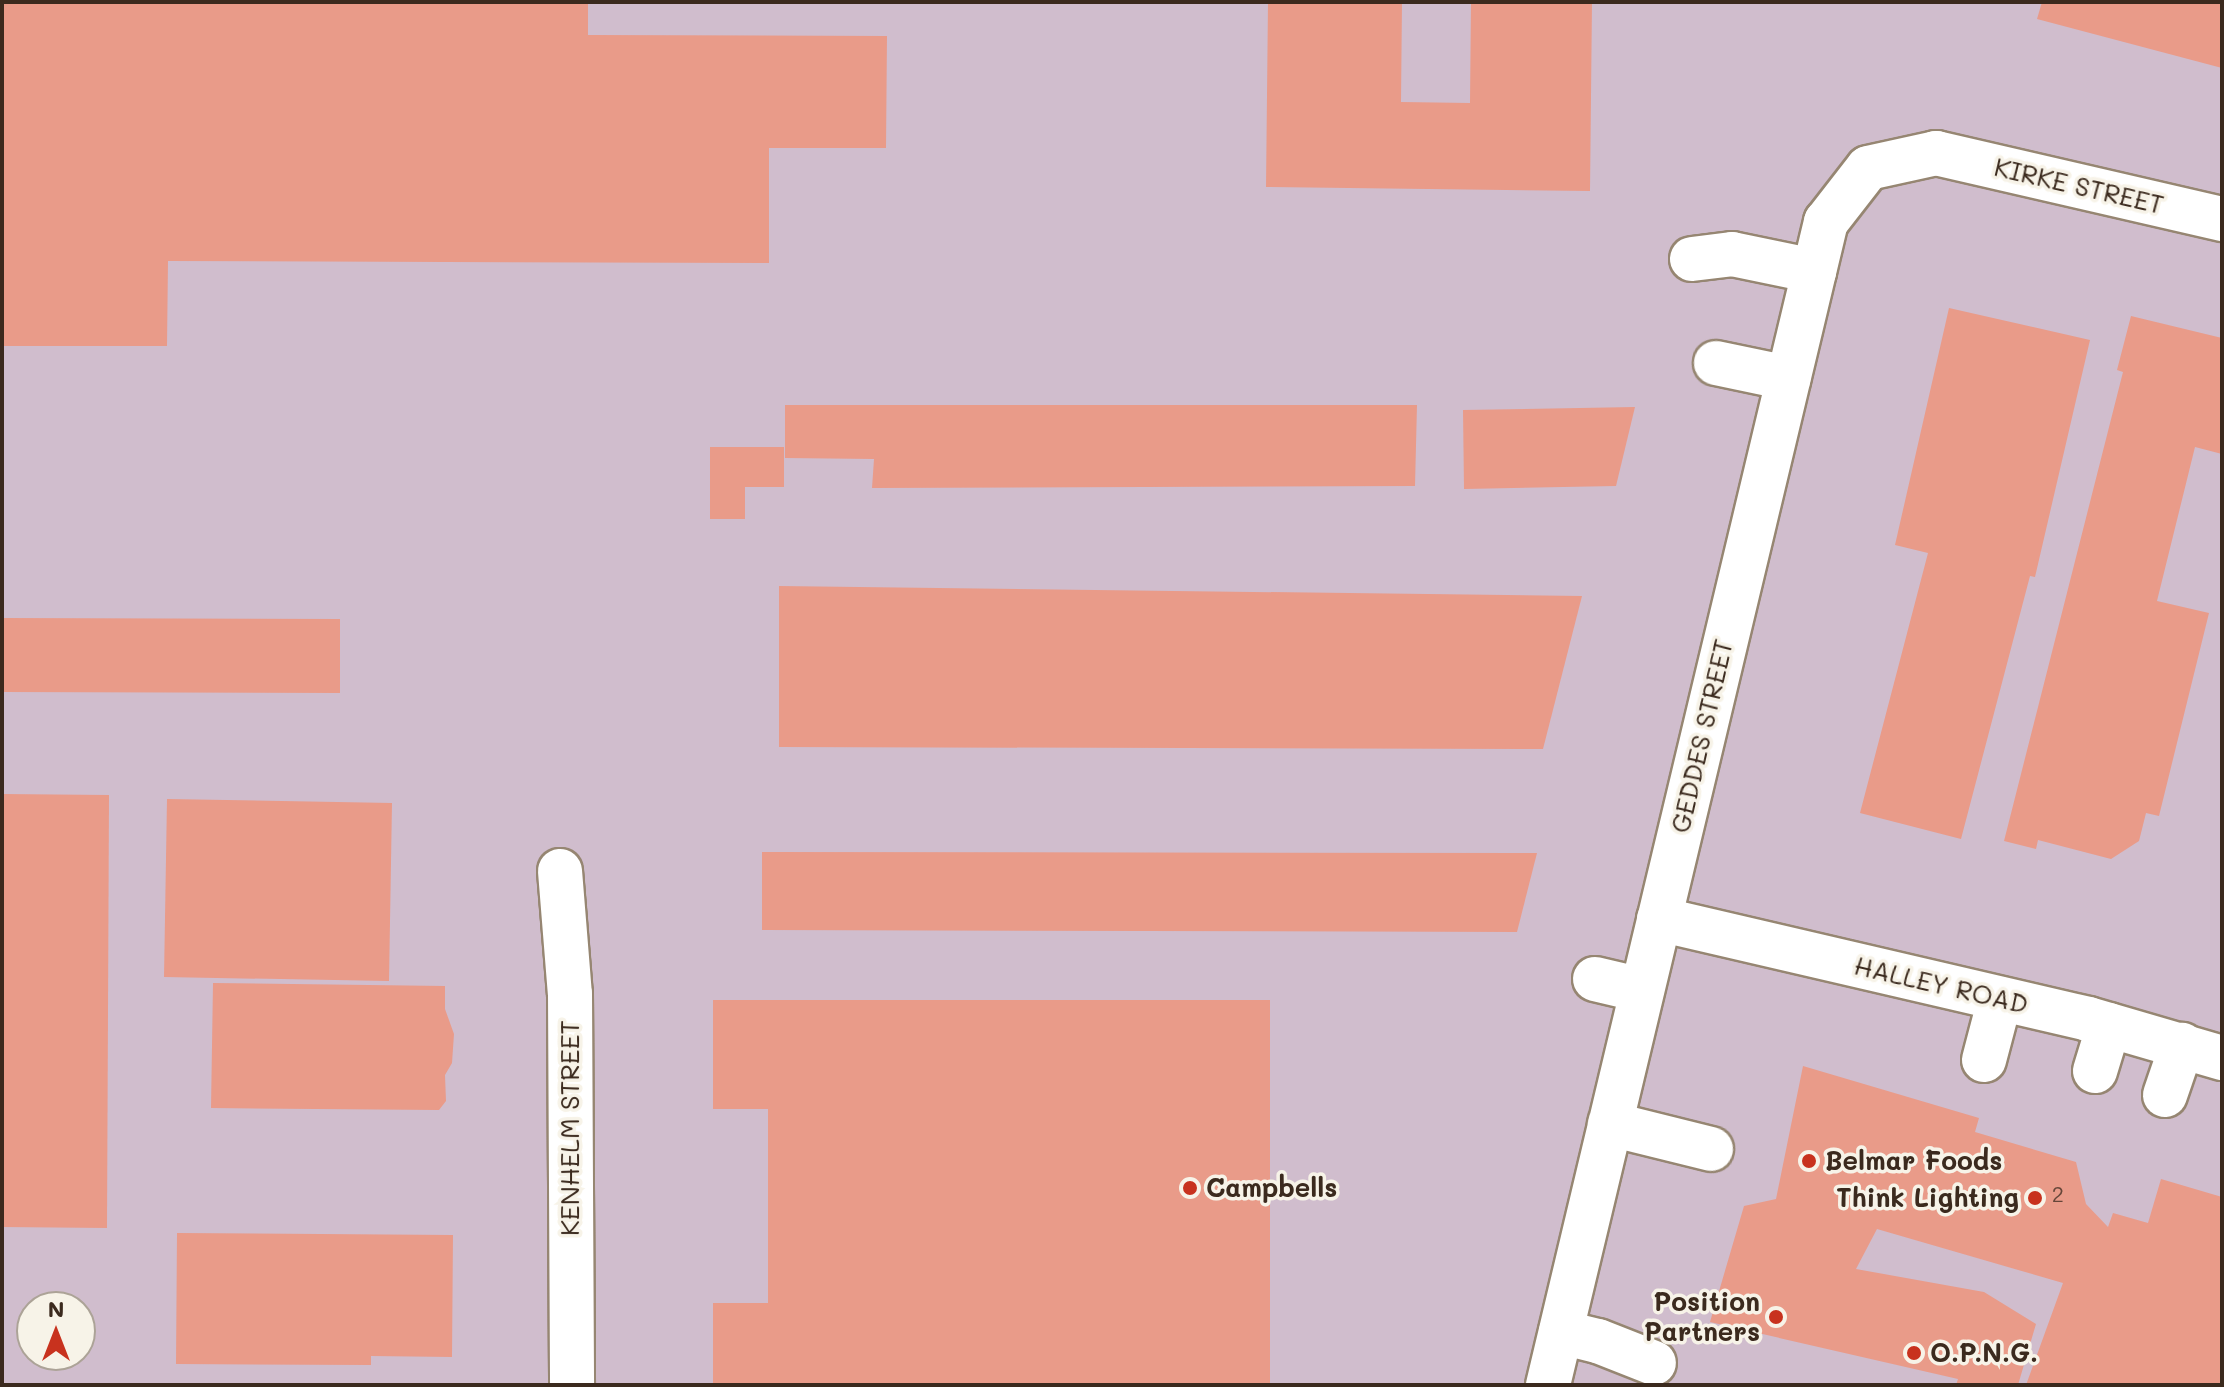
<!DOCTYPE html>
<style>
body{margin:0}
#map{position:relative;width:2224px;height:1387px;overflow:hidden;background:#f1e2c6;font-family:Mali,sans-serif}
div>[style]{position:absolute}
.industrial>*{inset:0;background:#d0bdcd}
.building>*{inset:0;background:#e99b89}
.roads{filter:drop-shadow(2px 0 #968672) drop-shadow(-2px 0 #968672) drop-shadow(0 2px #968672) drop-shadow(0 -2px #968672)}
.minor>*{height:44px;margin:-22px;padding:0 22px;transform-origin:22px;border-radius:22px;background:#fff}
.dots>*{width:22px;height:22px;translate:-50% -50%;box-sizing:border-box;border:4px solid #f7f3e8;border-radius:50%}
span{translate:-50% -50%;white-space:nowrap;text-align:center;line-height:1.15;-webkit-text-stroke:7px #f7f3e8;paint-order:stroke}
.number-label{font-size:22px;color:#664639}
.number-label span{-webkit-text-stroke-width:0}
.street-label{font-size:26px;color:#3b2a1e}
.poi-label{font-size:26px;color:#3b2a1e;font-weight:700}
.left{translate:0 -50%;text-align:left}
.right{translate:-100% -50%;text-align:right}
.frame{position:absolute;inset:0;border:4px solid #3b2a1e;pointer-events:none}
.north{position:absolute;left:16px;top:1291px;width:80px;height:80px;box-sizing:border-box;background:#f7f3e8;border:2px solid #aca397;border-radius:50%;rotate:0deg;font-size:22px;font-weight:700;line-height:32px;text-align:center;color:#3b2a1e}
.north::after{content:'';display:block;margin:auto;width:28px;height:36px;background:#c8321e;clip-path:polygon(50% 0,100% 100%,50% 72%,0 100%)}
</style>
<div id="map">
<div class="industrial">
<div style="clip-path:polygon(evenodd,2px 2px,2222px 2px,2222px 1385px,2px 1385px,2px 2px,32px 1307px,80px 1307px,80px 1355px,32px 1355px,32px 1307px)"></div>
</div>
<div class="building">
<div style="clip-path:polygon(2px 2px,588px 2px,588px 35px,887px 36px,886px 148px,769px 148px,769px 263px,168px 261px,167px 346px,2px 346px)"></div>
<div style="clip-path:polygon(1268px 2px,1402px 2px,1401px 102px,1470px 103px,1471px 2px,1592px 2px,1590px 191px,1266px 187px)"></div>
<div style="clip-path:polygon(2042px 2px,2222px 2px,2222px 68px,2037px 19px)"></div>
<div style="clip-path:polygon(1949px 308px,2090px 340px,2035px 577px,2030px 576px,1961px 839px,1860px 813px,1928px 553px,1895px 545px)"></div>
<div style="clip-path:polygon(2131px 316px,2222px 338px,2222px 454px,2195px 447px,2157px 601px,2209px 613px,2159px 816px,2146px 813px,2139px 841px,2111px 859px,2038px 840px,2036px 849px,2004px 841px,2123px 372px,2117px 370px)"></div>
<div style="clip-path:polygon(785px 405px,1417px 405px,1415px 486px,872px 488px,874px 459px,785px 458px)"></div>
<div style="clip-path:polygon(1635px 407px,1616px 486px,1464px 489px,1463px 410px)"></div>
<div style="clip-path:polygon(710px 447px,784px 447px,784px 487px,745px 487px,745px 519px,710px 519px)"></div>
<div style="clip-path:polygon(779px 586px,1582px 596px,1543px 749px,779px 747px)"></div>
<div style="clip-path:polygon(2px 618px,340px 619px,340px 693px,2px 692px)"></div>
<div style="clip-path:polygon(2px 794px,109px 795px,107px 1228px,2px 1227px)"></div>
<div style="clip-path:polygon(167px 799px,392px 803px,389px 981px,164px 977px)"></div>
<div style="clip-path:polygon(762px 852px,1537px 853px,1517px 932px,762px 930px)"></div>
<div style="clip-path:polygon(213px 983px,445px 986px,445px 1009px,454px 1034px,452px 1063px,445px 1075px,446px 1101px,439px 1110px,211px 1108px)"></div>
<div style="clip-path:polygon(713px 1000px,1270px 1000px,1270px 1385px,713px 1385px,713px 1303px,768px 1303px,768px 1109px,713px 1109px)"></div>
<div style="clip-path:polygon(1803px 1066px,1979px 1118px,1975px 1132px,2076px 1162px,2086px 1204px,2108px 1227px,2113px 1213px,2148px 1223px,2161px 1179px,2222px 1197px,2222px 1385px,2026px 1385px,2063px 1283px,1877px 1229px,1856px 1269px,1984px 1292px,2036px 1324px,2018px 1385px,1956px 1385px,1958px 1379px,1710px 1322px,1744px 1206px,1776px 1199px)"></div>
<div style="clip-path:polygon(177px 1233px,453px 1235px,452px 1357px,371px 1356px,371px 1365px,176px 1364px)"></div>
</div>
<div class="roads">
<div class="minor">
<div style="left:1692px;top:259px;width:40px;rotate:-7.1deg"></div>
<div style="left:1732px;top:254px;width:84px;rotate:11.7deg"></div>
<div style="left:1716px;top:363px;width:74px;rotate:11.8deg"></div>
<div style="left:560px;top:871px;width:123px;rotate:85.4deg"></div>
<div style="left:570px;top:994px;width:391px;rotate:89.7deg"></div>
<div style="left:1659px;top:919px;width:441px;rotate:13.1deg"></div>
<div style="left:2088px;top:1019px;width:140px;rotate:16.2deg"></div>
<div style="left:1595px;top:979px;width:48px;rotate:13.2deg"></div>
<div style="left:1984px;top:1060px;width:63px;rotate:-75.3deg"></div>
<div style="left:2095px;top:1071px;width:48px;rotate:-73.1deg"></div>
<div style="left:2165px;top:1095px;width:53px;rotate:-71.2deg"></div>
<div style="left:1610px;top:1124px;width:104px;rotate:13.9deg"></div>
<div style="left:1561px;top:1332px;width:38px;rotate:14deg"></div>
<div style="left:1598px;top:1341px;width:60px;rotate:21.4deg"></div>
<div style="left:1548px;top:1385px;width:1196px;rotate:-76.56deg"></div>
<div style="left:1826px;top:222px;width:68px;rotate:-52.1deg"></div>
<div style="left:1868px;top:168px;width:70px;rotate:-12.4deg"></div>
<div style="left:1936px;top:153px;width:294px;rotate:13deg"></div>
</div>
</div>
<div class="dots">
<div style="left:1809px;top:1161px;background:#c8321e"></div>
<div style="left:1190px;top:1188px;background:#c8321e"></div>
<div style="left:2035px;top:1198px;background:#c8321e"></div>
<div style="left:1776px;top:1317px;background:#c8321e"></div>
<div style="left:1914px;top:1353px;background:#c8321e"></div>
</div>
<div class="number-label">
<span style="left:2058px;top:1194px">2</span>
</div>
<div class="street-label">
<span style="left:2079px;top:186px;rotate:13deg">KIRKE STREET</span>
<span style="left:1702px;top:736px;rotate:-77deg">GEDDES STREET</span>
<span style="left:1941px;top:985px;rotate:13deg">HALLEY ROAD</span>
<span style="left:570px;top:1128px;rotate:-90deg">KENHELM STREET</span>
</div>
<div class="poi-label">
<span class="left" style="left:1825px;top:1161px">Belmar Foods</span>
<span class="left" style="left:1206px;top:1188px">Campbells</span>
<span class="right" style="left:2019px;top:1198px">Think Lighting</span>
<span class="right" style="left:1760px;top:1317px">Position<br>Partners</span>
<span class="left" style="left:1930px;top:1353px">O.P.N.G.</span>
</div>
<div class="frame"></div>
<div class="north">N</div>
</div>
